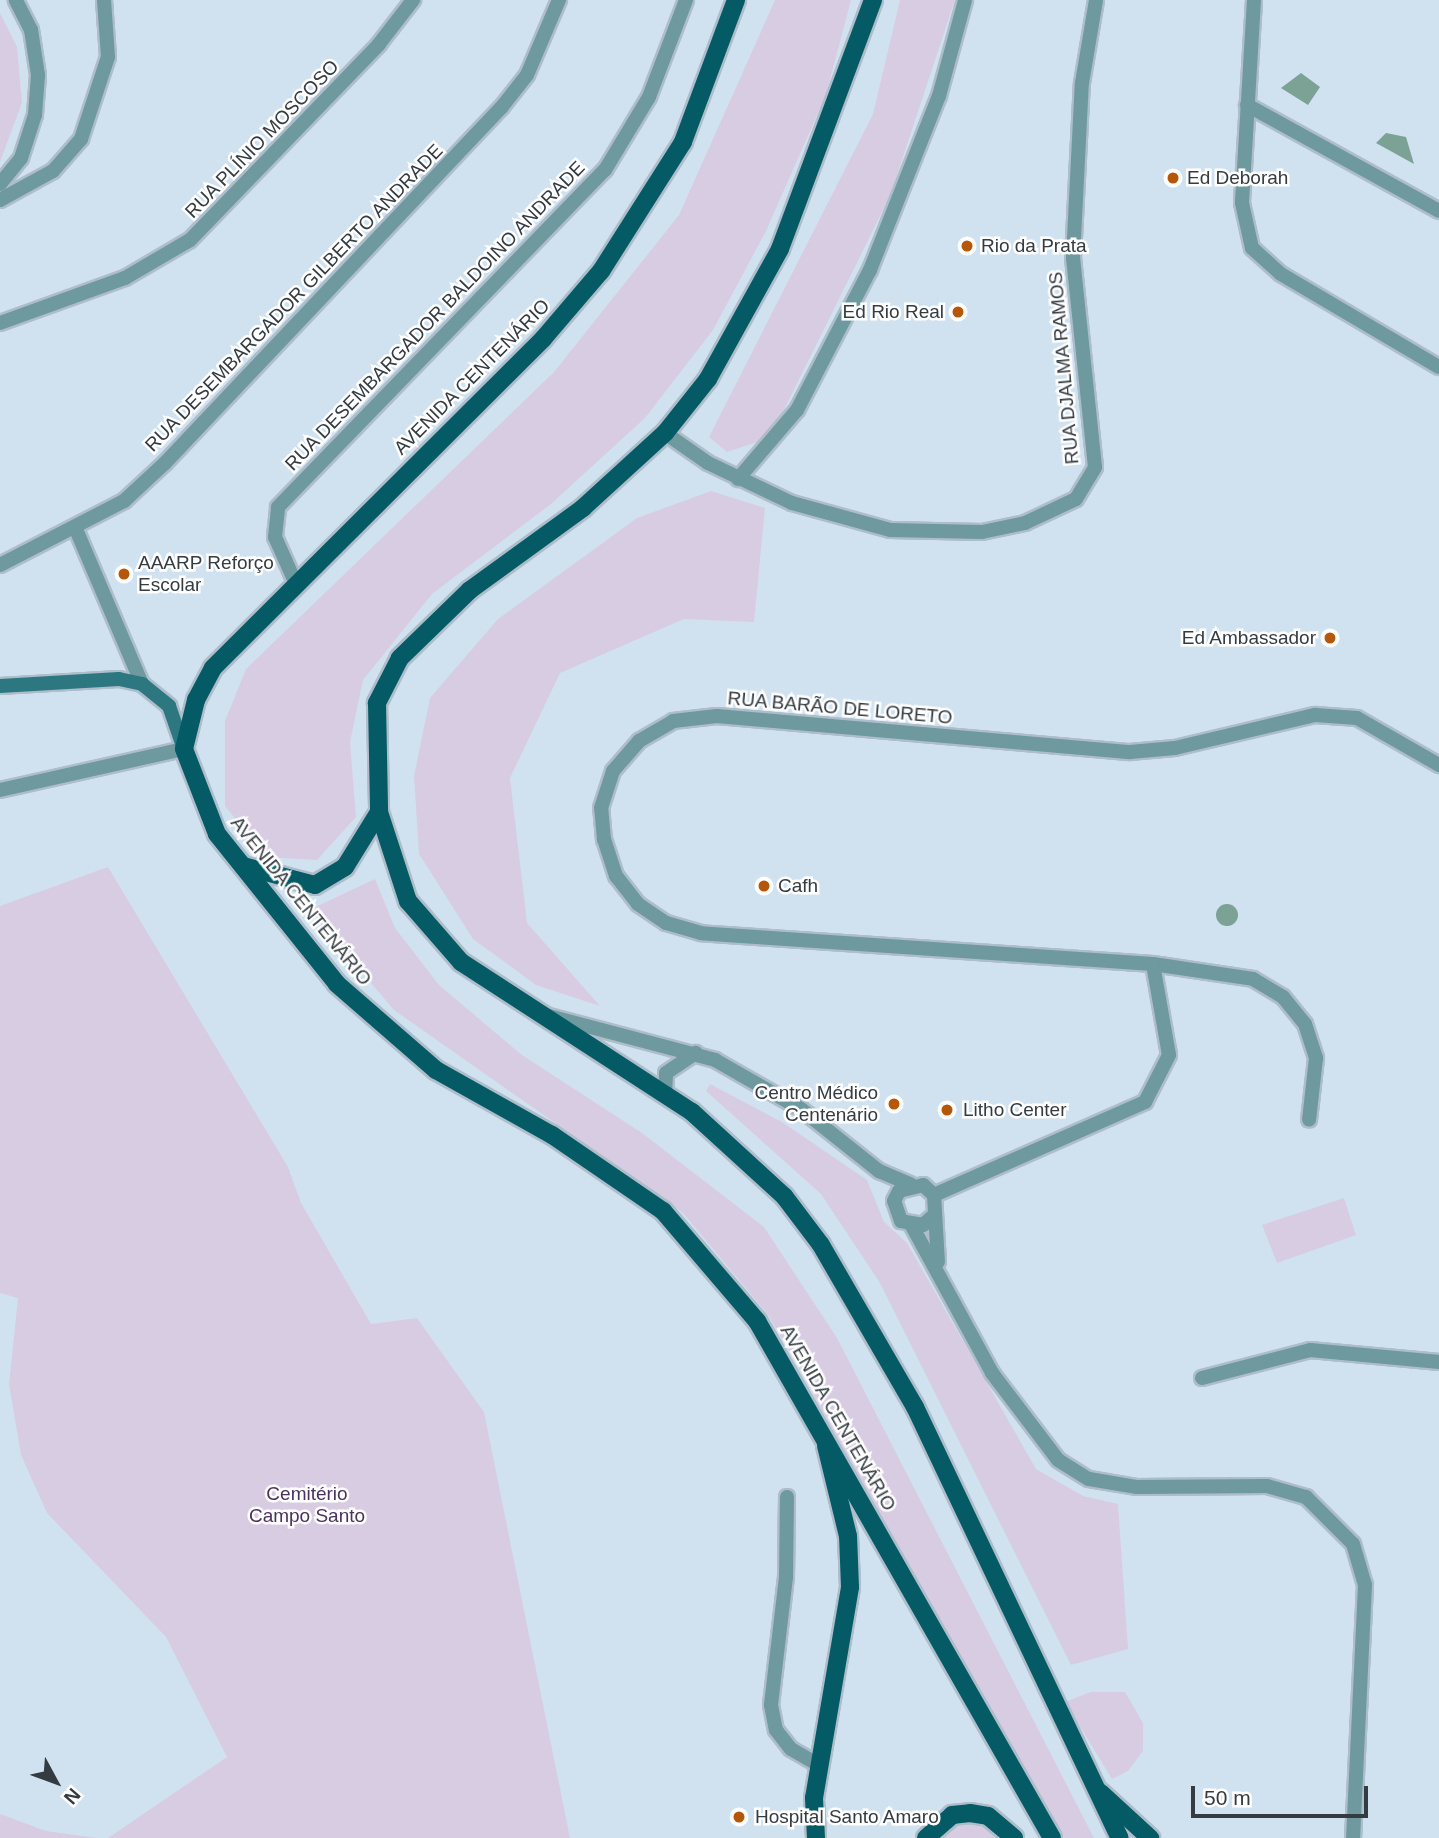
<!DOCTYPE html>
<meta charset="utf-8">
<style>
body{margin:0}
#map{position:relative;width:1439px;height:1838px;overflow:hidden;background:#d0e2f0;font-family:Arial,sans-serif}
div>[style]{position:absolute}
.green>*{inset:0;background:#d8cce3}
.water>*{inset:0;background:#7ba295}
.round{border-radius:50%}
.roads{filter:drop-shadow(2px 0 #aebdca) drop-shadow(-2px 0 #aebdca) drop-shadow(0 2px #aebdca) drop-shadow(0 -2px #aebdca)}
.street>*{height:14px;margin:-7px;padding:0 7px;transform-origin:7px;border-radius:7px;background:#6d999f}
.secondary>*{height:14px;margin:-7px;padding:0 7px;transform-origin:7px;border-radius:7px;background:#2d7780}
.primary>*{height:18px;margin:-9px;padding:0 9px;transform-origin:9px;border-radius:9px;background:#045b65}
.dots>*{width:19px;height:19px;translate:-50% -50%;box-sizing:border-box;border:4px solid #fff;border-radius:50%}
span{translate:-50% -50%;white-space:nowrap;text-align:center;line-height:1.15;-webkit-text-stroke:5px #fff;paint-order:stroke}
.street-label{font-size:19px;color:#343b41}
.poi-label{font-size:19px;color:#343b41}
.left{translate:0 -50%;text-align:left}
.right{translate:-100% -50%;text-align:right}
.park-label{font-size:19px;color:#4a325d}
.north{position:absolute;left:21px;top:1747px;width:70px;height:70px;-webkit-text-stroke:5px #fff;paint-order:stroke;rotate:131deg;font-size:19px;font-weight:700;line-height:28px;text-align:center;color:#343b41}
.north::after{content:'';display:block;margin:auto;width:24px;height:32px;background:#343b41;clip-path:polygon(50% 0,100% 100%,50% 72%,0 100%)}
.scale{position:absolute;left:1191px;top:1786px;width:177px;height:32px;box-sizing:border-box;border:4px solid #343b41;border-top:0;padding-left:9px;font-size:21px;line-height:24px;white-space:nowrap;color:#343b41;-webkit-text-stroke:5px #fff;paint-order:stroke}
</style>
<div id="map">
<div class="green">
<div style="clip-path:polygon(775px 0,851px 0,826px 95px,766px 231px,713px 330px,645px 418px,551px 504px,432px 594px,363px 680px,350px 742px,356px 817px,317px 860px,266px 857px,225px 806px,225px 721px,246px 669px,554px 372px,679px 215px)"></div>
<div style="clip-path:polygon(900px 0,955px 0,890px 196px,781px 416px,757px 442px,727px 452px,709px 437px,873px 114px)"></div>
<div style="clip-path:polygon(0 13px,17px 47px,22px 103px,0 162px)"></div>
<div style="clip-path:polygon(711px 491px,765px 508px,754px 622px,684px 619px,560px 673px,510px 778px,527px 923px,600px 1006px,536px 985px,473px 939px,419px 854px,414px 776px,430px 698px,498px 619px,637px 518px)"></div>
<div style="clip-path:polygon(108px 867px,288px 1167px,301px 1203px,371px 1324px,417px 1318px,484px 1412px,570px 1838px,108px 1838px,227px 1757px,166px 1637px,47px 1513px,21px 1455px,9px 1384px,18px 1298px,0 1293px,0 906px)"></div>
<div style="clip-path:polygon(375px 879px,395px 928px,439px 985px,522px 1055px,642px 1133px,764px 1227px,837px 1338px,1094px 1838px,1062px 1838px,769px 1316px,683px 1213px,394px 1010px,309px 910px)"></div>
<div style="clip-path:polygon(710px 1084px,782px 1122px,867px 1180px,884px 1222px,907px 1243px,1036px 1469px,1083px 1496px,1118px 1504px,1128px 1649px,1071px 1665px,880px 1283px,821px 1194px,706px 1091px)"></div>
<div style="clip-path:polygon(1344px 1198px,1356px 1235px,1277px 1263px,1262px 1225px)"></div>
<div style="clip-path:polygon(1091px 1692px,1125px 1692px,1143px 1723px,1143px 1751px,1128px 1771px,1112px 1779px,1065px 1702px)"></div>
<div style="clip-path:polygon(0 1814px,46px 1831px,97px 1838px,0 1838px)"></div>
<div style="clip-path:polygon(963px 1814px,1013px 1838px,938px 1838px)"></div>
</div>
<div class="water">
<div style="clip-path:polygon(1301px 73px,1320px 87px,1308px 105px,1281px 88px)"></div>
<div style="clip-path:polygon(1386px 133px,1406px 137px,1414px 164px,1376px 143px)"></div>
<div class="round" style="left:1216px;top:904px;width:22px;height:22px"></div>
</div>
<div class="roads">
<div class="street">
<div style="left:1254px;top:0;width:203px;rotate:93.4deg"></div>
<div style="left:1242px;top:203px;width:46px;rotate:77.5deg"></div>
<div style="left:1252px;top:248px;width:39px;rotate:42deg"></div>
<div style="left:1281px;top:274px;width:183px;rotate:30.5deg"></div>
<div style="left:1247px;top:105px;width:219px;rotate:28.9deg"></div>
<div style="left:0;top:184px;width:33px;rotate:-51deg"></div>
<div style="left:21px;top:158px;width:45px;rotate:-72deg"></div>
<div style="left:35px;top:115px;width:40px;rotate:-85.7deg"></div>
<div style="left:38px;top:75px;width:46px;rotate:-98.8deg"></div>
<div style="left:31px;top:30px;width:34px;rotate:-117deg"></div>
<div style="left:0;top:200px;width:60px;rotate:-28.7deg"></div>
<div style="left:53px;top:171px;width:43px;rotate:-48.8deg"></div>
<div style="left:81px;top:139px;width:86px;rotate:-71.8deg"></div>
<div style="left:108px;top:57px;width:57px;rotate:-94deg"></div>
<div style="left:0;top:323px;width:133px;rotate:-19.8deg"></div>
<div style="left:125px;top:278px;width:75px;rotate:-30.3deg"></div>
<div style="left:190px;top:240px;width:272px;rotate:-46deg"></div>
<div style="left:379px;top:44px;width:56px;rotate:-52.3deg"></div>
<div style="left:665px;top:433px;width:52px;rotate:34.9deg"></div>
<div style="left:708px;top:463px;width:93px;rotate:25.5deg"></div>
<div style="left:792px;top:503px;width:102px;rotate:15.4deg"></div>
<div style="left:890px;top:530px;width:92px;rotate:1.2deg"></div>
<div style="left:982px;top:532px;width:44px;rotate:-11.8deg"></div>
<div style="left:1025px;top:523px;width:56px;rotate:-25.2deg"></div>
<div style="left:1076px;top:499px;width:37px;rotate:-59deg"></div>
<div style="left:1095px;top:467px;width:210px;rotate:-96deg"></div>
<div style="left:1073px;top:258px;width:175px;rotate:-87.1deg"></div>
<div style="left:1082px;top:83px;width:84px;rotate:-80.4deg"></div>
<div style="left:738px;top:479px;width:91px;rotate:-49.5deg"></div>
<div style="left:797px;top:410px;width:158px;rotate:-62.5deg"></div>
<div style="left:870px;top:270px;width:187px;rotate:-68.4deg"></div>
<div style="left:939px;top:96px;width:99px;rotate:-74.8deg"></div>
<div style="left:75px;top:527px;width:171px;rotate:66.9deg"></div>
<div style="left:0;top:565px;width:140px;rotate:-27.3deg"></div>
<div style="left:124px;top:501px;width:56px;rotate:-42.8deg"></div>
<div style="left:165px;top:463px;width:489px;rotate:-46.6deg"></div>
<div style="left:501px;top:108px;width:42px;rotate:-51.8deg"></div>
<div style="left:527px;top:75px;width:82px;rotate:-66.9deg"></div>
<div style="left:296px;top:584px;width:51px;rotate:-114.1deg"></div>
<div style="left:275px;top:537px;width:30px;rotate:-84deg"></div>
<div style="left:278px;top:507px;width:470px;rotate:-45.9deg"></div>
<div style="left:605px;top:170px;width:85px;rotate:-58.9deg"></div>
<div style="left:649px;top:97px;width:104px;rotate:-69.1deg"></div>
<div style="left:0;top:790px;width:189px;rotate:-12.6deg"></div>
<div style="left:1153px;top:964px;width:101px;rotate:8.5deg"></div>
<div style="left:1253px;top:979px;width:35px;rotate:31deg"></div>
<div style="left:1283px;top:997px;width:35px;rotate:51deg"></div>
<div style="left:1305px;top:1024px;width:36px;rotate:72deg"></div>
<div style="left:1316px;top:1058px;width:62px;rotate:96.4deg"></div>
<div style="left:549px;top:1016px;width:172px;rotate:14.8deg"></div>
<div style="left:715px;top:1060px;width:99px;rotate:29.7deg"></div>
<div style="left:801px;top:1109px;width:100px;rotate:38.5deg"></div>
<div style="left:879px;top:1171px;width:34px;rotate:23deg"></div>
<div style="left:665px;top:1094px;width:21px;rotate:-87deg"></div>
<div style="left:666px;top:1073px;width:36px;rotate:-34deg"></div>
<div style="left:934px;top:1195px;width:231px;rotate:-23.8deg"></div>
<div style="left:1145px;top:1102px;width:53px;rotate:-62.9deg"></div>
<div style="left:1169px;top:1055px;width:92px;rotate:-100deg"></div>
<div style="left:1153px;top:964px;width:453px;rotate:-176.1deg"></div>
<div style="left:701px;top:933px;width:36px;rotate:-164deg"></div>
<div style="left:666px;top:923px;width:34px;rotate:-146deg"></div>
<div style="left:638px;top:904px;width:36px;rotate:-128deg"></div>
<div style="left:616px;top:876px;width:38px;rotate:-108deg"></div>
<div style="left:604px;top:840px;width:32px;rotate:-95deg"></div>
<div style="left:601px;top:808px;width:39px;rotate:-72deg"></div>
<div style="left:613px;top:771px;width:40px;rotate:-49deg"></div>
<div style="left:639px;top:741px;width:39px;rotate:-30deg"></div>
<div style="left:673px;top:721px;width:44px;rotate:-6.5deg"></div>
<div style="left:717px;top:716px;width:415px;rotate:5deg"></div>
<div style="left:1130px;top:752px;width:45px;rotate:-5.1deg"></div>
<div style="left:1175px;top:748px;width:144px;rotate:-13.3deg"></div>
<div style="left:1315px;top:715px;width:42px;rotate:4.1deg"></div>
<div style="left:1357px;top:718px;width:95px;rotate:29.8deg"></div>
<div style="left:932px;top:1217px;width:12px;rotate:138deg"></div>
<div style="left:923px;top:1225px;width:22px;rotate:-170deg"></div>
<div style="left:901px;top:1221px;width:21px;rotate:-109deg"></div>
<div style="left:894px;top:1201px;width:11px;rotate:-63deg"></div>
<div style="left:899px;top:1191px;width:25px;rotate:-14deg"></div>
<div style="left:923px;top:1185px;width:15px;rotate:42deg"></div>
<div style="left:934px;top:1195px;width:67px;rotate:86.6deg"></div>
<div style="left:912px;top:1226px;width:167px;rotate:61.4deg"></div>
<div style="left:992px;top:1373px;width:109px;rotate:52.8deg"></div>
<div style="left:1058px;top:1460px;width:36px;rotate:32deg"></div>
<div style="left:1089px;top:1479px;width:49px;rotate:9.5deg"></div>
<div style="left:1137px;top:1487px;width:130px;rotate:-0.4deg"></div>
<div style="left:1267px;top:1486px;width:41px;rotate:15.8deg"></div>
<div style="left:1306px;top:1497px;width:66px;rotate:45deg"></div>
<div style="left:1353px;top:1544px;width:43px;rotate:73.7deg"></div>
<div style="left:1365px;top:1585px;width:253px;rotate:92.7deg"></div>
<div style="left:1202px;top:1378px;width:112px;rotate:-14.5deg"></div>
<div style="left:1310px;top:1350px;width:130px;rotate:5.3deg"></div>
<div style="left:787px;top:1497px;width:80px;rotate:90.7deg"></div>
<div style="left:786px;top:1577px;width:129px;rotate:96.7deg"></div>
<div style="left:771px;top:1705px;width:25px;rotate:79deg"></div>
<div style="left:776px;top:1730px;width:24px;rotate:52deg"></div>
<div style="left:791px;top:1749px;width:34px;rotate:30deg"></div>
</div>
<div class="secondary">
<div style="left:0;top:686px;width:119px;rotate:-3.4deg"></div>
<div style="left:119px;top:679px;width:24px;rotate:12deg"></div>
<div style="left:142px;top:684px;width:35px;rotate:39deg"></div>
<div style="left:169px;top:706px;width:46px;rotate:70.8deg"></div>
</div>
<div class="primary">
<div style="left:736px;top:0;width:152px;rotate:110.5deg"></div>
<div style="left:683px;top:142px;width:153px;rotate:122.4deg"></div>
<div style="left:601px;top:271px;width:89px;rotate:130.5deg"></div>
<div style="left:543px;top:339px;width:466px;rotate:135.1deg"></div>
<div style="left:213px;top:668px;width:36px;rotate:118deg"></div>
<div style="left:196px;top:700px;width:50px;rotate:103.8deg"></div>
<div style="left:184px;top:749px;width:91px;rotate:68.8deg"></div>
<div style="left:217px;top:834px;width:192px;rotate:51.3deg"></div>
<div style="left:337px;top:984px;width:131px;rotate:41deg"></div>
<div style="left:436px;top:1070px;width:133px;rotate:29.3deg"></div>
<div style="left:552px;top:1135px;width:135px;rotate:34.4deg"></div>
<div style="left:663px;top:1211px;width:145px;rotate:49.5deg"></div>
<div style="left:757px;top:1321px;width:595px;rotate:60.29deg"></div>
<div style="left:873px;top:0;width:266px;rotate:110.5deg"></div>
<div style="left:780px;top:249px;width:149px;rotate:119deg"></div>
<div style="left:708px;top:379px;width:69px;rotate:128.5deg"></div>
<div style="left:665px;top:433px;width:111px;rotate:137.6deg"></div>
<div style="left:583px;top:508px;width:140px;rotate:144deg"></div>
<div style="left:470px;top:590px;width:98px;rotate:135.8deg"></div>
<div style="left:400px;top:658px;width:51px;rotate:117.1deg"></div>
<div style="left:377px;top:703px;width:109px;rotate:88.9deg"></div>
<div style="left:379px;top:812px;width:94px;rotate:72deg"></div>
<div style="left:408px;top:901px;width:81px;rotate:49deg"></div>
<div style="left:461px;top:962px;width:275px;rotate:33deg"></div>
<div style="left:692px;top:1112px;width:125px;rotate:42.4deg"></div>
<div style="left:784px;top:1196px;width:61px;rotate:52.9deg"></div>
<div style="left:821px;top:1245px;width:187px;rotate:59.9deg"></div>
<div style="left:915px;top:1407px;width:477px;rotate:64.6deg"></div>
<div style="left:243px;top:866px;width:74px;rotate:14.8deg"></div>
<div style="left:315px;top:885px;width:35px;rotate:-31deg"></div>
<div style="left:345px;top:867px;width:65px;rotate:-58.3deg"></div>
<div style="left:1101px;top:1793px;width:67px;rotate:42.6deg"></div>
<div style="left:816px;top:1838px;width:40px;rotate:-92.9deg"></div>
<div style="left:814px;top:1798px;width:214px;rotate:-80.3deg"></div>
<div style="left:850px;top:1587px;width:51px;rotate:-92.2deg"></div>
<div style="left:848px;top:1536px;width:93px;rotate:-103.7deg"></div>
<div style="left:926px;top:1838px;width:35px;rotate:-41deg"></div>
<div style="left:952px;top:1815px;width:18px;rotate:-6deg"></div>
<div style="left:970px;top:1813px;width:18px;rotate:9deg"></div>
<div style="left:988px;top:1816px;width:34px;rotate:40deg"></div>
</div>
</div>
<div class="dots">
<div style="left:1173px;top:178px;background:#b55708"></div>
<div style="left:967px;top:246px;background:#b55708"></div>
<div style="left:958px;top:312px;background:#b55708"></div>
<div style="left:124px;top:574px;background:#b55708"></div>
<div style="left:1330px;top:638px;background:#b55708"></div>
<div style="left:764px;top:886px;background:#b55708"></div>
<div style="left:894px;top:1104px;background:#b55708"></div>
<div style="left:947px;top:1110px;background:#b55708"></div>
<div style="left:739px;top:1817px;background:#b55708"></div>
</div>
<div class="street-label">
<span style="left:262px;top:139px;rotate:-46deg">RUA PLÍNIO MOSCOSO</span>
<span style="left:294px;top:298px;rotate:-46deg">RUA DESEMBARGADOR GILBERTO ANDRADE</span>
<span style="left:435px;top:316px;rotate:-46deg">RUA DESEMBARGADOR BALDOINO ANDRADE</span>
<span style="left:1064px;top:368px;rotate:-95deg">RUA DJALMA RAMOS</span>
<span style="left:472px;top:377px;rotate:-45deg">AVENIDA CENTENÁRIO</span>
<span style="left:840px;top:708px;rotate:5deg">RUA BARÃO DE LORETO</span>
<span style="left:301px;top:901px;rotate:51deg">AVENIDA CENTENÁRIO</span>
<span style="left:838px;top:1418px;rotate:60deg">AVENIDA CENTENÁRIO</span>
</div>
<div class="poi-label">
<span class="left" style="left:1187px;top:178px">Ed Deborah</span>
<span class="left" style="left:981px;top:246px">Rio da Prata</span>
<span class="right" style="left:944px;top:312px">Ed Rio Real</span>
<span class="left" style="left:138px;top:574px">AAARP Reforço<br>Escolar</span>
<span class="right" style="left:1316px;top:638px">Ed Ambassador</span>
<span class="left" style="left:778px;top:886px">Cafh</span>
<span class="right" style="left:878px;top:1104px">Centro Médico<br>Centenário</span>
<span class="left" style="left:963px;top:1110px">Litho Center</span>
<span class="left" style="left:755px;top:1817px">Hospital Santo Amaro</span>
</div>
<div class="park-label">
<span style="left:307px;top:1505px">Cemitério<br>Campo Santo</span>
</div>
<div class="north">N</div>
<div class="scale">50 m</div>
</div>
